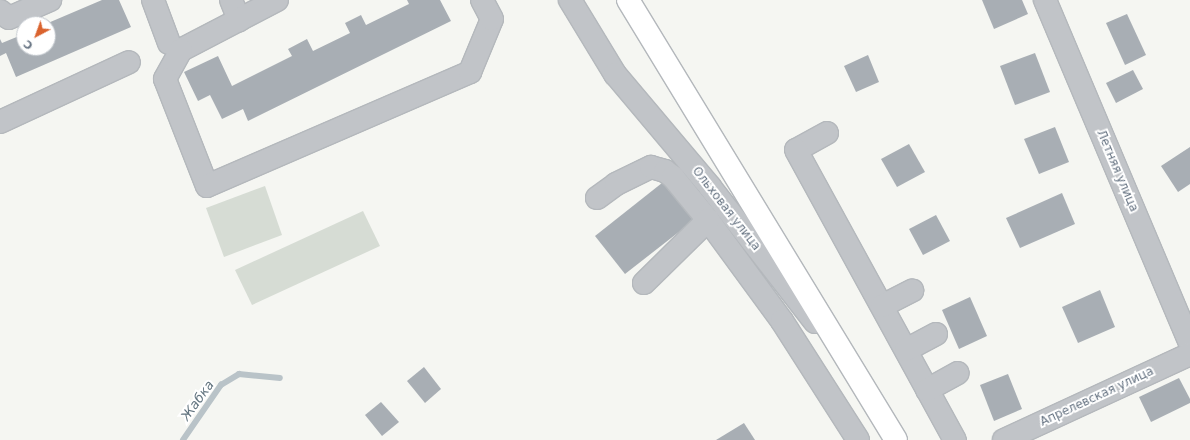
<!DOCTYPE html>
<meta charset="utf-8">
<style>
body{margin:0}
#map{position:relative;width:1190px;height:440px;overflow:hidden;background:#f5f6f2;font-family:"DejaVu Sans",sans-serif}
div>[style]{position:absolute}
.green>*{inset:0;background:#d6dcd4}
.stream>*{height:5.5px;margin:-2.75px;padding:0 2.75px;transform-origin:2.75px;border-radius:2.75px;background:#b9c3c8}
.building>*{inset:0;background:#a8aeb4}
.roads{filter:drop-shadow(1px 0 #b4b8bc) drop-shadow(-1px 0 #b4b8bc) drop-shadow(0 1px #b4b8bc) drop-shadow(0 -1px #b4b8bc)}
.minor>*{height:22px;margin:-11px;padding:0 11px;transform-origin:11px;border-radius:11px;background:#c1c4c8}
.major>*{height:22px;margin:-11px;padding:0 11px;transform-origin:11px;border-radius:11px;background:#fff}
span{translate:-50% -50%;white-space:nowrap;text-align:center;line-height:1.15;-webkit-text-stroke:4px #fff;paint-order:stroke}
.street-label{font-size:12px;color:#667382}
.water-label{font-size:13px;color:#62747f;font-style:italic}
.north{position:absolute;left:16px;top:16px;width:40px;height:40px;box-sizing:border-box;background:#fff;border:1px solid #c2c7cd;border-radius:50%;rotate:221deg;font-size:11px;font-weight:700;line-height:16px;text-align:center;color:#667382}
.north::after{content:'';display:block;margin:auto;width:14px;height:18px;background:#da632e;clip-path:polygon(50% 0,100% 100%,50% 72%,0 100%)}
</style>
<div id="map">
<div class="green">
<div style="clip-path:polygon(265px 186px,282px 235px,224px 257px,206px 208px)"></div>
<div style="clip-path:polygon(363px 211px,380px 246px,252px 305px,235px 270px)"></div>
</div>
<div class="stream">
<div style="left:183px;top:440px;width:67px;rotate:-55.4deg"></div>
<div style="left:221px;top:385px;width:21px;rotate:-31deg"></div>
<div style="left:239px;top:374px;width:41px;rotate:5.6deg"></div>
</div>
<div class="building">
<div style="clip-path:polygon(102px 0,119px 0,131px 27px,16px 77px,6px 53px,0 56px,0 39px,2px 43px,24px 34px,24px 48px,48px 48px,48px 23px)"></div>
<div style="clip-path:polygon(407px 0,440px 0,451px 21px,248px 121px,243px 109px,222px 119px,210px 95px,198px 101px,184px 72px,218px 56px,232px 86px,292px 56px,288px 49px,307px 39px,313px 51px,350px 33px,345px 23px,361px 15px,366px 25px,409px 4px)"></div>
<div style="clip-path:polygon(982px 0,1022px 0,1028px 14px,994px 29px)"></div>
<div style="clip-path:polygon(1127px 14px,1146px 55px,1125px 65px,1106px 23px)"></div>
<div style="clip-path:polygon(1035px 53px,1050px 92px,1015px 105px,1000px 66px)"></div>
<div style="clip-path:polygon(868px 55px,879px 82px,856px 92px,844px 66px)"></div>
<div style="clip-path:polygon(1133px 70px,1143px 89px,1116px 103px,1106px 83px)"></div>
<div style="clip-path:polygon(1055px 127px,1069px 162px,1039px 174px,1024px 139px)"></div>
<div style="clip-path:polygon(909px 144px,925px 172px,897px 187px,881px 159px)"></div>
<div style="clip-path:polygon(1190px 147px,1190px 184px,1178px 192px,1161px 166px)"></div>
<div style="clip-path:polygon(667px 179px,698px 217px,625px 274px,595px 236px)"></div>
<div style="clip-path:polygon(1062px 193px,1075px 224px,1020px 248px,1006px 218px)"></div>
<div style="clip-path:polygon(936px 215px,950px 241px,923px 255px,909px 229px)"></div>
<div style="clip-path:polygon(1100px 290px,1115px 327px,1078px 343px,1062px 307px)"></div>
<div style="clip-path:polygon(970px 297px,987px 336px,959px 349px,942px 310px)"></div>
<div style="clip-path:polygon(424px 367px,441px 389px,425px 403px,407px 381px)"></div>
<div style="clip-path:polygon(1008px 374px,1022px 409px,994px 421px,980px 385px)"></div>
<div style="clip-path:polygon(1179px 378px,1190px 399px,1190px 403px,1151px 422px,1139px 397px)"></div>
<div style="clip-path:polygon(381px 402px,399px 422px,382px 436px,365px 415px)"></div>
<div style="clip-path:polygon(744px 423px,755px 440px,716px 440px)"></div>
</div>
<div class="roads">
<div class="minor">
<div style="left:153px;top:0;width:46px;rotate:69.6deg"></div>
<div style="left:231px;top:0;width:22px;rotate:68deg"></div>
<div style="left:277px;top:0;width:108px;rotate:152.5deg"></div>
<div style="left:181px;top:50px;width:33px;rotate:119deg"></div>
<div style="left:165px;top:79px;width:115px;rotate:68.6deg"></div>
<div style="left:207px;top:186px;width:287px;rotate:-23.4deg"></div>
<div style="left:470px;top:72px;width:57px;rotate:-67.5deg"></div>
<div style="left:492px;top:19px;width:21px;rotate:-118deg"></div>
<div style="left:570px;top:0;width:87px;rotate:58.7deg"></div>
<div style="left:615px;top:74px;width:148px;rotate:49.9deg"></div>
<div style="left:710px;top:187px;width:171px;rotate:52.1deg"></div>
<div style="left:1045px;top:0;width:372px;rotate:67.1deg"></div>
<div style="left:0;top:11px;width:11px;rotate:38deg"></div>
<div style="left:9px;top:18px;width:45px;rotate:-23.7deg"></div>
<div style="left:0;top:122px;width:142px;rotate:-24.9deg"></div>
<div style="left:827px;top:133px;width:35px;rotate:151deg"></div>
<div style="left:796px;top:150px;width:331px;rotate:61.3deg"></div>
<div style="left:597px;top:198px;width:24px;rotate:-36deg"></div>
<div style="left:616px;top:184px;width:39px;rotate:-26deg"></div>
<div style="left:651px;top:167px;width:15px;rotate:16deg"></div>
<div style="left:665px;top:171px;width:10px;rotate:37deg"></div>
<div style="left:673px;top:177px;width:55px;rotate:50.9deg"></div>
<div style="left:708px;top:220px;width:125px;rotate:53.8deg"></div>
<div style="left:782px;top:321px;width:141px;rotate:57.4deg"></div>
<div style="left:644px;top:283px;width:90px;rotate:-44.5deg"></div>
<div style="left:882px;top:306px;width:34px;rotate:-27deg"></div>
<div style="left:906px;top:350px;width:34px;rotate:-28deg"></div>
<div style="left:927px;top:390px;width:35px;rotate:-29deg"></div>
<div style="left:1004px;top:440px;width:205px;rotate:-24.8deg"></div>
</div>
<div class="major">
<div style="left:628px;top:0;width:515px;rotate:58.65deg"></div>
</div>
</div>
<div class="street-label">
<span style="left:1117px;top:171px;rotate:67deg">Летняя улица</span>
<span style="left:726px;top:209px;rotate:52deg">Ольховая улица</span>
<span style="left:1097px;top:397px;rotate:-25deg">Апрелевская улица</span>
</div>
<div class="water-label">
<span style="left:198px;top:401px;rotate:-54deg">Жабка</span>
</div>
<div class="north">С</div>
</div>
